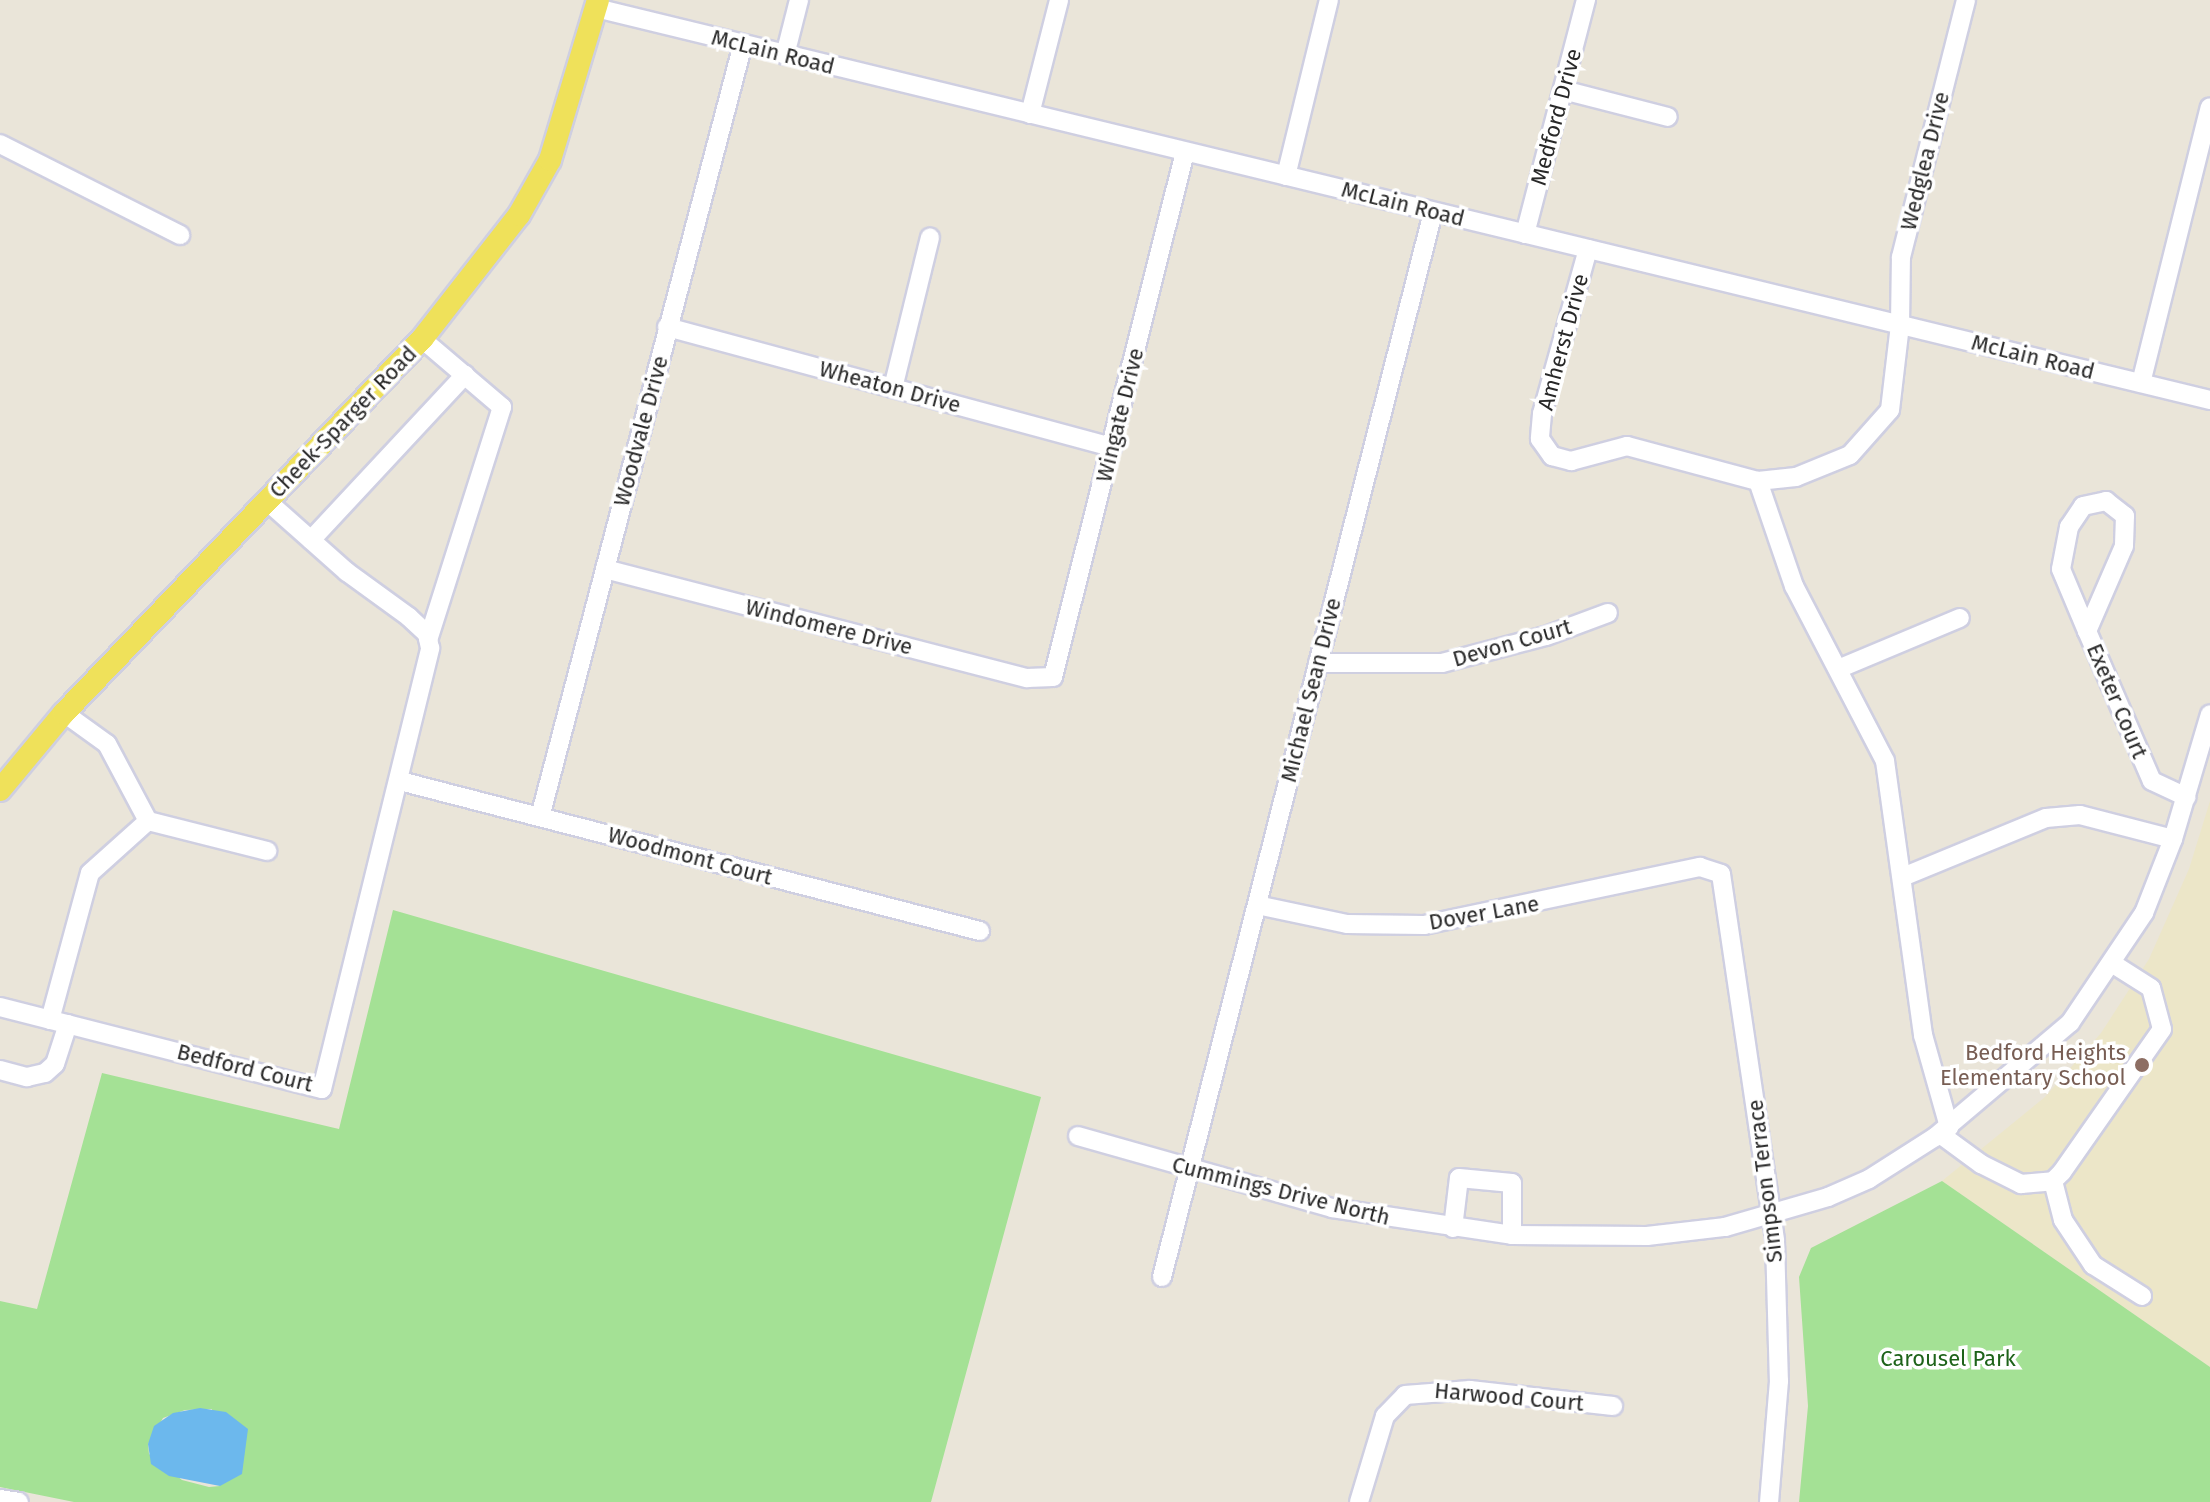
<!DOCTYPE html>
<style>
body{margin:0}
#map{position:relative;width:2210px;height:1502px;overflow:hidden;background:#eae5d9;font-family:"Fira Sans",sans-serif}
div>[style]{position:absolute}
.education>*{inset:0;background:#ece6c8}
.green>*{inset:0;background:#a4e195}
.water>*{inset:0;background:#6cb8ed}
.roads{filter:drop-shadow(2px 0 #cfcfe1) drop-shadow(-2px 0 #cfcfe1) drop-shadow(0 2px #cfcfe1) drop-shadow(0 -2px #cfcfe1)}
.minor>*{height:18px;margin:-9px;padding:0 9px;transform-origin:9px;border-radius:9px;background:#fff}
.major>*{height:22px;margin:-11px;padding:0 11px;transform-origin:11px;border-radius:11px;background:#efe15a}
.dots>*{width:22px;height:22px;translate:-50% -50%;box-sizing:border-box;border:4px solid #fff;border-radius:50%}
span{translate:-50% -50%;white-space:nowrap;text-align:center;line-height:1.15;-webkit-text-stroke:7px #fff;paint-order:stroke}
.street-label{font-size:22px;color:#282828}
.education-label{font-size:22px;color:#785e54}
.right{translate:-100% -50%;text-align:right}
.park-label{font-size:22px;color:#1e631a}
</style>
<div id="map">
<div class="education">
<div style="clip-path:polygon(2210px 801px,2210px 1367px,1942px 1181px,2045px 1097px,2101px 1033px,2149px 959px,2189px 869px)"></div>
</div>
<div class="green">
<div style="clip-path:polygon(evenodd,393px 910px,1041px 1097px,931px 1502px,74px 1502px,0 1487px,0 1301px,37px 1309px,102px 1073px,339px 1129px,393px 910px,212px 1409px,220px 1486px,209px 1487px,182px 1480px,149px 1454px,148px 1444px,163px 1418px,185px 1410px,212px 1409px)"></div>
<div style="clip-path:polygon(1942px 1181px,2210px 1367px,2210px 1502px,1799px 1502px,1808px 1406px,1799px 1277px,1811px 1248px)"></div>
</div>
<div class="water">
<div style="clip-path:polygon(200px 1408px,226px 1412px,248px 1429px,242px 1474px,220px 1486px,169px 1476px,151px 1464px,148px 1444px,154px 1426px,173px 1413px)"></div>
</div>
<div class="roads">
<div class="minor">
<div style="left:596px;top:8px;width:1661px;rotate:13.65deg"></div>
<div style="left:785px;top:55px;width:57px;rotate:-75.7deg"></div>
<div style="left:1563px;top:90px;width:108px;rotate:14.4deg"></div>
<div style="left:1030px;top:114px;width:118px;rotate:-75.7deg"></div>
<div style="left:0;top:144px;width:202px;rotate:26.8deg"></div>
<div style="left:1286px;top:176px;width:181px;rotate:-76.3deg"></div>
<div style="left:1525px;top:234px;width:242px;rotate:-75.4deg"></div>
<div style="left:1588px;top:249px;width:171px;rotate:105.6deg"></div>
<div style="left:1542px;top:414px;width:25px;rotate:95deg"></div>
<div style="left:1540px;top:439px;width:21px;rotate:55deg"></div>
<div style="left:1552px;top:456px;width:20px;rotate:15deg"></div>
<div style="left:1571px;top:461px;width:58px;rotate:-15deg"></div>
<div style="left:1627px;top:446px;width:136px;rotate:15deg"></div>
<div style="left:1758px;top:481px;width:38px;rotate:-6deg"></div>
<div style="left:1796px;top:477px;width:58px;rotate:-22.2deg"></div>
<div style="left:1850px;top:455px;width:60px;rotate:-48.4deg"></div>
<div style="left:1890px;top:410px;width:86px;rotate:-83.3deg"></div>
<div style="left:1900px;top:325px;width:68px;rotate:-89.2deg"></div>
<div style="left:1901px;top:257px;width:265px;rotate:-75.8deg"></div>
<div style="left:667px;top:327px;width:461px;rotate:15.1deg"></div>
<div style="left:422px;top:339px;width:105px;rotate:40.4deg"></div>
<div style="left:502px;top:407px;width:244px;rotate:107.6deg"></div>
<div style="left:2141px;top:383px;width:284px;rotate:-76deg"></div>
<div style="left:893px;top:388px;width:155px;rotate:-76.2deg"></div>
<div style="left:1758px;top:481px;width:111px;rotate:71.1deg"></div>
<div style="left:1794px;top:586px;width:197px;rotate:62.5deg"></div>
<div style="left:1885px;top:761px;width:277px;rotate:82.1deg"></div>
<div style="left:1923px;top:1035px;width:96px;rotate:74.2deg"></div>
<div style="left:311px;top:540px;width:226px;rotate:-47deg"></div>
<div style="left:605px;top:569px;width:436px;rotate:14.5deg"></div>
<div style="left:1027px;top:678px;width:26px;rotate:-2deg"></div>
<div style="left:1053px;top:677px;width:541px;rotate:-75.89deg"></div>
<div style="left:2087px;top:631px;width:67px;rotate:-112.8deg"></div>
<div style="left:2061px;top:569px;width:43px;rotate:-79.2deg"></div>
<div style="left:2069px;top:527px;width:25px;rotate:-56deg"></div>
<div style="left:2083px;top:506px;width:24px;rotate:-12deg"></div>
<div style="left:2106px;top:501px;width:24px;rotate:38deg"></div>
<div style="left:2125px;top:516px;width:30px;rotate:92deg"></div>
<div style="left:2124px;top:546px;width:93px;rotate:113.5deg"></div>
<div style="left:2087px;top:631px;width:163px;rotate:66.6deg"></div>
<div style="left:2152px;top:781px;width:38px;rotate:25deg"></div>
<div style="left:1318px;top:663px;width:124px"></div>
<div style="left:1442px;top:663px;width:107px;rotate:-14.6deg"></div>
<div style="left:1546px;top:636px;width:66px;rotate:-20.4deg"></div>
<div style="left:1838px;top:669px;width:132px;rotate:-22.7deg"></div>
<div style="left:400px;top:781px;width:599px;rotate:14.5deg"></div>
<div style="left:540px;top:817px;width:799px;rotate:-75.29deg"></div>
<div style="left:148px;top:821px;width:123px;rotate:14.1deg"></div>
<div style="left:1905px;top:876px;width:152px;rotate:-22.4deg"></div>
<div style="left:2046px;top:818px;width:34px;rotate:-5deg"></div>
<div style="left:2080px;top:815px;width:96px;rotate:14.5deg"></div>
<div style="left:1257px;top:905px;width:92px;rotate:11.9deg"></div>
<div style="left:1347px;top:924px;width:77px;rotate:0.7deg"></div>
<div style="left:1424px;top:925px;width:282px;rotate:-11.9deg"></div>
<div style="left:1700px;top:867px;width:22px;rotate:18deg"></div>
<div style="left:1721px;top:874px;width:371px;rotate:81.6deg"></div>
<div style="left:1775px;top:1241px;width:140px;rotate:88.4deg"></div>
<div style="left:1779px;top:1381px;width:121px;rotate:94.7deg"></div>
<div style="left:0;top:1007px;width:332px;rotate:14.3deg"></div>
<div style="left:322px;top:1089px;width:454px;rotate:-76.2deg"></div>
<div style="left:430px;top:648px;width:14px;rotate:-102deg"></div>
<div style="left:427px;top:634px;width:25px;rotate:-137deg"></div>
<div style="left:409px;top:617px;width:77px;rotate:-144deg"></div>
<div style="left:347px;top:572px;width:107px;rotate:-138.4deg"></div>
<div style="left:50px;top:1020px;width:152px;rotate:-74.8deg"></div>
<div style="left:90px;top:873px;width:78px;rotate:-41.9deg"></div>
<div style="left:148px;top:821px;width:87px;rotate:-118deg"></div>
<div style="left:107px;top:744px;width:53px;rotate:-144.2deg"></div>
<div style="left:0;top:1070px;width:28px;rotate:15deg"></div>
<div style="left:27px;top:1077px;width:18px;rotate:-13deg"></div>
<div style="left:45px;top:1073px;width:13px;rotate:-42deg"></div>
<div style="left:55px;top:1064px;width:42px;rotate:-72deg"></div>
<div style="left:1940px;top:1134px;width:51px;rotate:36.2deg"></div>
<div style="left:1981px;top:1164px;width:45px;rotate:26.6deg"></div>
<div style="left:2021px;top:1184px;width:32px;rotate:-5deg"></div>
<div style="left:2053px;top:1181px;width:13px;rotate:-45deg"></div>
<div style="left:2062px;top:1172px;width:174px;rotate:-55deg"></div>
<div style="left:2162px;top:1029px;width:42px;rotate:-105deg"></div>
<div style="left:2151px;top:988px;width:45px;rotate:-147.7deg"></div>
<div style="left:1078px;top:1136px;width:264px;rotate:15.8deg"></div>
<div style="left:1332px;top:1208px;width:182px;rotate:8.5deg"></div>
<div style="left:1512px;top:1235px;width:135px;rotate:0.4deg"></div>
<div style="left:1647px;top:1236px;width:79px;rotate:-6.6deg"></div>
<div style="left:1725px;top:1227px;width:107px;rotate:-16.2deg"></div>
<div style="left:1828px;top:1197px;width:45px;rotate:-23.7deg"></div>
<div style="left:1869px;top:1179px;width:78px;rotate:-32.5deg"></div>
<div style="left:1935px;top:1137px;width:177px;rotate:-40.2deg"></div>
<div style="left:2070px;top:1023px;width:133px;rotate:-56.1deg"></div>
<div style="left:2144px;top:913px;width:79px;rotate:-68.6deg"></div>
<div style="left:2173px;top:839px;width:130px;rotate:-73.5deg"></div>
<div style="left:2053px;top:1181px;width:40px;rotate:75.6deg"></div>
<div style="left:2063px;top:1220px;width:54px;rotate:56.3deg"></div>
<div style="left:2093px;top:1265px;width:58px;rotate:32.3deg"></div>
<div style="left:1453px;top:1228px;width:50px;rotate:-83.2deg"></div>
<div style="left:1459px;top:1178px;width:53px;rotate:5.4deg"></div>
<div style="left:1512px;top:1183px;width:52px;rotate:90deg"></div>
<div style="left:1162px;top:1277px;width:1099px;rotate:-75.72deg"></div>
<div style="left:0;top:1499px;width:19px;rotate:9deg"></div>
<div style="left:1359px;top:1502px;width:90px;rotate:-73.2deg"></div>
<div style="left:1385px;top:1416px;width:29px;rotate:-46deg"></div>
<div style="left:1405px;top:1395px;width:65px;rotate:-4.4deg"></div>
<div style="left:1470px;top:1390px;width:144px;rotate:6.4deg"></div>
</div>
<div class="major">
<div style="left:0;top:790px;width:100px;rotate:-50.3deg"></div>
<div style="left:64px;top:713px;width:518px;rotate:-46.25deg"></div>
<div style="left:422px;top:339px;width:157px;rotate:-52deg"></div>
<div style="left:519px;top:215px;width:63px;rotate:-60.6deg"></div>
<div style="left:550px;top:160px;width:167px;rotate:-73.3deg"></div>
</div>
</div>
<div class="dots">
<div style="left:2142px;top:1065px;background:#8d6e63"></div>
</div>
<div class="street-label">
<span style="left:773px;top:52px;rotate:14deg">McLain Road</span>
<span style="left:1556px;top:117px;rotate:-75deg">Medford Drive</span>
<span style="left:1925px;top:161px;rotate:-76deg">Wedglea Drive</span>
<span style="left:1403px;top:204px;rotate:14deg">McLain Road</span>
<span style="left:1563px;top:342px;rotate:-75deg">Amherst Drive</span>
<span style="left:2033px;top:357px;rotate:14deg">McLain Road</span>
<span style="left:890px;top:387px;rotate:15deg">Wheaton Drive</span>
<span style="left:1120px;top:415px;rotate:-76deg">Wingate Drive</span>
<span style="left:343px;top:422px;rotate:-46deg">Cheek-Sparger Road</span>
<span style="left:641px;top:431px;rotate:-75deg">Woodvale Drive</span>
<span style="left:829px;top:627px;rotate:14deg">Windomere Drive</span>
<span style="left:1512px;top:643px;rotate:-16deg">Devon Court</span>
<span style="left:1311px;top:690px;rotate:-76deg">Michael Sean Drive</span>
<span style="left:2117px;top:701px;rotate:67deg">Exeter Court</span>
<span style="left:690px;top:856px;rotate:15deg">Woodmont Court</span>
<span style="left:1484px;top:913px;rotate:-10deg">Dover Lane</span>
<span style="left:245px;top:1068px;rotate:14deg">Bedford Court</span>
<span style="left:1765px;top:1181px;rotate:-97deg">Simpson Terrace</span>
<span style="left:1281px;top:1191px;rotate:14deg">Cummings Drive North</span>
<span style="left:1509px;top:1397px;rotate:5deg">Harwood Court</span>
</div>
<div class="education-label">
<span class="right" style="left:2126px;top:1065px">Bedford Heights<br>Elementary School</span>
</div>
<div class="park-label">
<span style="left:1948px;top:1359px">Carousel Park</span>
</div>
</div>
